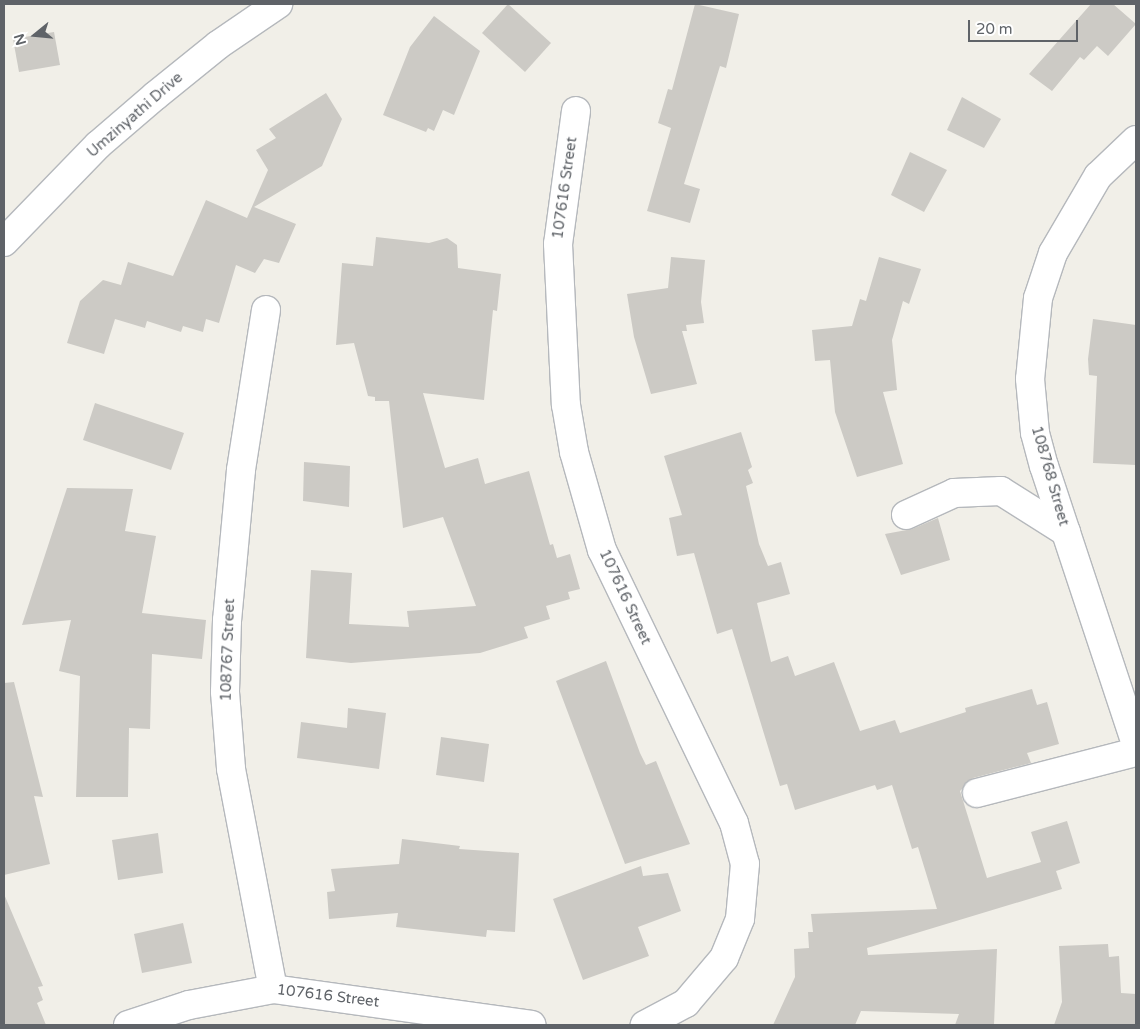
<!DOCTYPE html>
<style>
body{margin:0}
#map{position:relative;width:1140px;height:1029px;overflow:hidden;background:#f1efe8;font-family:"Varela Round",sans-serif}
div>[style]{position:absolute}
.building>*{inset:0;background:#cccac5}
.roads{filter:drop-shadow(1px 0 #b5b8bc) drop-shadow(-1px 0 #b5b8bc) drop-shadow(0 1px #b5b8bc) drop-shadow(0 -1px #b5b8bc)}
.street>*{height:28px;margin:-14px;padding:0 14px;transform-origin:14px;border-radius:14px;background:#fff}
.secondary>*{height:28px;margin:-14px;padding:0 14px;transform-origin:14px;border-radius:14px;background:#fff}
span{translate:-50% -50%;white-space:nowrap;text-align:center;line-height:1.15;-webkit-text-stroke:4px #fff;paint-order:stroke}
.street-label{font-size:15px;color:#5f6368}
.frame{position:absolute;inset:0;border:5px solid #5f6368;pointer-events:none}
.north{position:absolute;left:10px;top:10px;width:50px;height:50px;-webkit-text-stroke:4px #fff;paint-order:stroke;rotate:253deg;font-size:14px;font-weight:700;line-height:20px;text-align:center;color:#5f6368}
.north::after{content:'';display:block;margin:auto;width:18px;height:22px;background:#5f6368;clip-path:polygon(50% 0,100% 100%,50% 72%,0 100%)}
.scale{position:absolute;left:968px;top:20px;width:110px;height:22px;box-sizing:border-box;border:2px solid #5f6368;border-top:0;padding-left:6px;font-size:15px;line-height:18px;white-space:nowrap;color:#5f6368;-webkit-text-stroke:4px #fff;paint-order:stroke}
</style>
<div id="map">
<div class="building">
<div style="clip-path:polygon(508px 4px,551px 43px,525px 72px,482px 33px)"></div>
<div style="clip-path:polygon(695px 4px,739px 14px,726px 68px,720px 66px,684px 184px,700px 189px,690px 223px,647px 211px,671px 128px,658px 123px,668px 89px,672px 90px)"></div>
<div style="clip-path:polygon(1091px 4px,1113px 4px,1136px 24px,1108px 56px,1097px 46px,1084px 60px,1080px 57px,1052px 91px,1029px 74px)"></div>
<div style="clip-path:polygon(434px 16px,480px 51px,454px 115px,443px 110px,434px 131px,428px 128px,426px 132px,383px 115px,410px 47px)"></div>
<div style="clip-path:polygon(54px 32px,60px 65px,19px 72px,13px 39px)"></div>
<div style="clip-path:polygon(326px 93px,342px 119px,322px 166px,254px 207px,296px 224px,279px 263px,264px 259px,255px 273px,236px 265px,219px 323px,206px 319px,203px 332px,183px 326px,181px 332px,147px 321px,145px 328px,115px 319px,104px 354px,67px 343px,80px 301px,103px 280px,121px 285px,128px 262px,173px 276px,206px 200px,247px 218px,268px 170px,256px 150px,276px 138px,269px 129px)"></div>
<div style="clip-path:polygon(962px 97px,1001px 119px,984px 148px,947px 130px)"></div>
<div style="clip-path:polygon(910px 152px,947px 170px,924px 212px,891px 195px)"></div>
<div style="clip-path:polygon(376px 237px,429px 243px,447px 238px,457px 245px,458px 268px,501px 274px,497px 311px,493px 310px,484px 400px,423px 393px,445px 468px,478px 458px,485px 484px,529px 471px,550px 545px,553px 544px,557px 558px,570px 554px,580px 589px,568px 592px,570px 599px,546px 606px,550px 619px,524px 627px,528px 638px,480px 653px,351px 663px,306px 658px,311px 570px,352px 573px,349px 624px,409px 627px,407px 611px,476px 606px,443px 517px,403px 528px,389px 401px,375px 401px,375px 397px,368px 396px,354px 343px,336px 345px,342px 263px,373px 266px)"></div>
<div style="clip-path:polygon(671px 257px,705px 260px,701px 302px,704px 323px,686px 325px,687px 331px,682px 331px,697px 384px,651px 394px,634px 337px,627px 294px,668px 288px)"></div>
<div style="clip-path:polygon(879px 257px,921px 269px,909px 304px,903px 301px,892px 340px,897px 390px,883px 392px,903px 464px,857px 477px,835px 412px,830px 360px,815px 361px,812px 330px,852px 326px,860px 299px,866px 301px)"></div>
<div style="clip-path:polygon(1093px 319px,1136px 325px,1136px 465px,1093px 463px,1097px 376px,1089px 375px,1088px 359px)"></div>
<div style="clip-path:polygon(95px 403px,184px 433px,171px 470px,83px 440px)"></div>
<div style="clip-path:polygon(741px 432px,752px 467px,748px 470px,753px 483px,746px 486px,759px 544px,768px 566px,781px 562px,790px 594px,757px 603px,771px 662px,788px 656px,795px 676px,834px 662px,860px 731px,895px 720px,900px 733px,966px 712px,965px 708px,1032px 689px,1037px 705px,1047px 702px,1059px 744px,1027px 753px,1031px 763px,973px 778px,960px 791px,987px 878px,1041px 862px,1031px 832px,1067px 821px,1080px 863px,1056px 871px,1062px 889px,867px 948px,868px 955px,997px 949px,994px 1025px,955px 1025px,959px 1014px,861px 1011px,855px 1025px,773px 1025px,795px 977px,794px 949px,809px 948px,808px 932px,813px 932px,811px 914px,937px 909px,918px 847px,912px 849px,892px 785px,877px 790px,875px 785px,795px 810px,787px 784px,780px 786px,732px 629px,717px 634px,694px 553px,677px 556px,669px 518px,682px 515px,664px 456px)"></div>
<div style="clip-path:polygon(304px 462px,350px 466px,349px 507px,303px 501px)"></div>
<div style="clip-path:polygon(67px 488px,133px 489px,125px 531px,156px 536px,142px 613px,206px 620px,202px 659px,152px 654px,150px 729px,129px 728px,128px 797px,76px 797px,80px 676px,59px 671px,71px 620px,22px 625px)"></div>
<div style="clip-path:polygon(938px 518px,950px 560px,901px 575px,885px 534px,912px 529px)"></div>
<div style="clip-path:polygon(606px 661px,640px 753px,646px 765px,656px 761px,690px 844px,625px 864px,556px 681px)"></div>
<div style="clip-path:polygon(14px 682px,43px 797px,34px 796px,50px 864px,4px 875px,4px 683px)"></div>
<div style="clip-path:polygon(348px 708px,386px 713px,379px 769px,297px 758px,301px 722px,347px 728px)"></div>
<div style="clip-path:polygon(441px 737px,489px 744px,484px 782px,436px 775px)"></div>
<div style="clip-path:polygon(158px 833px,163px 873px,118px 880px,112px 840px)"></div>
<div style="clip-path:polygon(402px 839px,460px 846px,459px 849px,519px 853px,515px 932px,487px 930px,486px 937px,396px 927px,398px 913px,329px 919px,327px 892px,335px 891px,331px 869px,399px 864px)"></div>
<div style="clip-path:polygon(641px 866px,643px 876px,668px 873px,681px 911px,638px 927px,649px 956px,583px 980px,553px 899px)"></div>
<div style="clip-path:polygon(4px 894px,43px 986px,38px 987px,43px 1000px,37px 1003px,46px 1025px,4px 1025px)"></div>
<div style="clip-path:polygon(183px 923px,192px 963px,142px 973px,134px 934px)"></div>
<div style="clip-path:polygon(1108px 944px,1109px 957px,1119px 956px,1121px 993px,1136px 994px,1136px 1025px,1054px 1025px,1062px 1002px,1059px 946px)"></div>
</div>
<div class="roads">
<div class="street">
<div style="left:576px;top:111px;width:134px;rotate:97.7deg"></div>
<div style="left:558px;top:244px;width:161px;rotate:87.2deg"></div>
<div style="left:566px;top:405px;width:48px;rotate:80.3deg"></div>
<div style="left:574px;top:452px;width:102px;rotate:74.1deg"></div>
<div style="left:602px;top:550px;width:303px;rotate:64.2deg"></div>
<div style="left:734px;top:823px;width:42px;rotate:75deg"></div>
<div style="left:745px;top:864px;width:55px;rotate:95.2deg"></div>
<div style="left:740px;top:919px;width:42px;rotate:112.3deg"></div>
<div style="left:724px;top:958px;width:59px;rotate:130.2deg"></div>
<div style="left:686px;top:1003px;width:47px;rotate:151.8deg"></div>
<div style="left:1136px;top:140px;width:52px;rotate:136.5deg"></div>
<div style="left:1098px;top:176px;width:89px;rotate:120.3deg"></div>
<div style="left:1053px;top:253px;width:47px;rotate:108.4deg"></div>
<div style="left:1038px;top:298px;width:81px;rotate:95.6deg"></div>
<div style="left:1030px;top:379px;width:54px;rotate:84.7deg"></div>
<div style="left:1035px;top:433px;width:34px;rotate:75deg"></div>
<div style="left:1044px;top:466px;width:293px;rotate:71.7deg"></div>
<div style="left:266px;top:310px;width:162px;rotate:98.9deg"></div>
<div style="left:241px;top:470px;width:151px;rotate:95.3deg"></div>
<div style="left:227px;top:620px;width:72px;rotate:91.6deg"></div>
<div style="left:225px;top:692px;width:77px;rotate:85.5deg"></div>
<div style="left:231px;top:769px;width:224px;rotate:79.2deg"></div>
<div style="left:906px;top:515px;width:53px;rotate:-24.6deg"></div>
<div style="left:954px;top:493px;width:47px;rotate:-2.4deg"></div>
<div style="left:1001px;top:491px;width:77px;rotate:32.2deg"></div>
<div style="left:977px;top:793px;width:164px;rotate:-14.5deg"></div>
<div style="left:128px;top:1025px;width:64px;rotate:-18.2deg"></div>
<div style="left:189px;top:1005px;width:86px;rotate:-10.8deg"></div>
<div style="left:273px;top:989px;width:261px;rotate:7.9deg"></div>
</div>
<div class="secondary">
<div style="left:4px;top:242px;width:135px;rotate:-45.9deg"></div>
<div style="left:98px;top:145px;width:75px;rotate:-40.7deg"></div>
<div style="left:155px;top:96px;width:81px;rotate:-39deg"></div>
<div style="left:218px;top:45px;width:73px;rotate:-34.3deg"></div>
</div>
</div>
<div class="street-label">
<span style="left:135px;top:115px;rotate:-41deg">Umzinyathi Drive</span>
<span style="left:565px;top:188px;rotate:-82deg">107616 Street</span>
<span style="left:1050px;top:476px;rotate:74deg">108768 Street</span>
<span style="left:625px;top:597px;rotate:65deg">107616 Street</span>
<span style="left:228px;top:650px;rotate:-88deg">108767 Street</span>
<span style="left:328px;top:996px;rotate:7deg">107616 Street</span>
</div>
<div class="frame"></div>
<div class="north">N</div>
<div class="scale">20 m</div>
</div>
